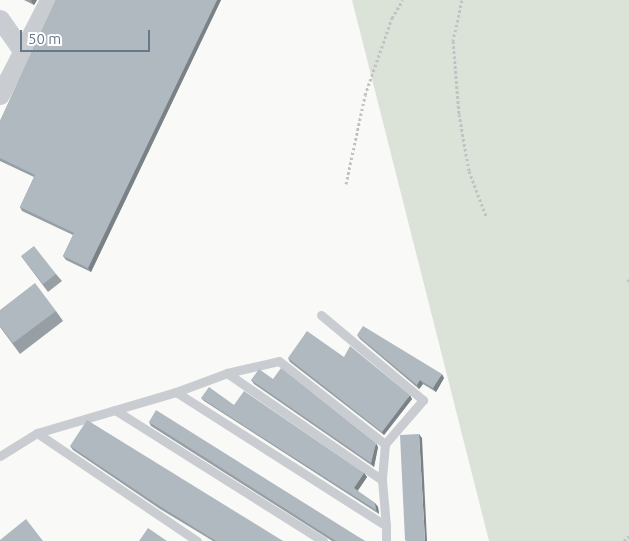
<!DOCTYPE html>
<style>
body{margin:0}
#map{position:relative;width:629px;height:541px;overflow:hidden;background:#f9faf7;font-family:Ubuntu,sans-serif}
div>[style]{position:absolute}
.green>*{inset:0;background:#dbe2d7}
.path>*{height:3px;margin-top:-1.5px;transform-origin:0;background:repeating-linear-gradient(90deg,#c0c3c5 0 2.5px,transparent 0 5px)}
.service>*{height:9px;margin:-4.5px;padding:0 4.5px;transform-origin:4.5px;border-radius:4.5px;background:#c9cdd1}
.minor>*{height:19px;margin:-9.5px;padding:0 9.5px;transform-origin:9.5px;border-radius:9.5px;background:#c9cdd1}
.wall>*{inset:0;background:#979fa5}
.shaded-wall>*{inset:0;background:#7b8286}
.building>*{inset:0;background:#b0b9c0}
span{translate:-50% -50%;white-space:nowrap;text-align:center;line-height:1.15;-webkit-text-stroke:5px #fff;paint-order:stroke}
.scale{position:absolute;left:20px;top:30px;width:130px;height:22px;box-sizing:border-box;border:2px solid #65798b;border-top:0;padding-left:6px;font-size:15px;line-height:18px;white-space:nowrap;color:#65798b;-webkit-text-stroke:4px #fff;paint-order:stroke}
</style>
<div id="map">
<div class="green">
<div style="clip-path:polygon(352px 0,629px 0,629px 541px,489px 541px)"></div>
</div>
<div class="path">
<div style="left:462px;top:0;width:42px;rotate:102.4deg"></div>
<div style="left:453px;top:41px;width:73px;rotate:85.3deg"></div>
<div style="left:459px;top:114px;width:58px;rotate:80deg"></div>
<div style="left:469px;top:171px;width:48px;rotate:69.3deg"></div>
<div style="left:346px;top:184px;width:91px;rotate:-77.9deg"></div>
<div style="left:365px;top:95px;width:82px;rotate:-70.7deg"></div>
<div style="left:392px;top:18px;width:21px;rotate:-59deg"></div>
<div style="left:627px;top:281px;width:2px;rotate:-27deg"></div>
<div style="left:624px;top:541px;width:7px;rotate:-45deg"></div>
</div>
<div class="service">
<div style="left:321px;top:315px;width:133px;rotate:39.8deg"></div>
<div style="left:423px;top:400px;width:58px;rotate:130.8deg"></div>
<div style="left:227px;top:373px;width:53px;rotate:-13deg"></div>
<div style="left:279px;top:361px;width:135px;rotate:38.1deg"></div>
<div style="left:385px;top:444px;width:36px;rotate:95deg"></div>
<div style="left:176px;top:392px;width:54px;rotate:-20.4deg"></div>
<div style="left:227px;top:373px;width:188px;rotate:34.6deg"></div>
<div style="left:382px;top:480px;width:46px;rotate:85deg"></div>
<div style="left:115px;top:410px;width:64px;rotate:-16.4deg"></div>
<div style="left:176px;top:392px;width:249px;rotate:32.5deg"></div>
<div style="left:386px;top:526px;width:15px;rotate:90deg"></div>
<div style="left:37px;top:433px;width:81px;rotate:-16.4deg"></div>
<div style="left:115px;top:410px;width:246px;rotate:32.2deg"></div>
<div style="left:0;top:456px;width:44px;rotate:-31.9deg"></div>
<div style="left:37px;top:433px;width:193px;rotate:34deg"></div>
</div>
<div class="minor">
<div style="left:0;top:19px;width:40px;rotate:55.1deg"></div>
<div style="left:0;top:95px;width:107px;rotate:-62.7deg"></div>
</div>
<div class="wall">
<div style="clip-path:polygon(24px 0,37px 0,34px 5px)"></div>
<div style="clip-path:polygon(56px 0,221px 0,91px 272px,66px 260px,63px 256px,73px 235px,22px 211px,20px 207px,34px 177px,0 161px,0 121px)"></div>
<div style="clip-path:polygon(21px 256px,56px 274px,62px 281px,48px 292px)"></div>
<div style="clip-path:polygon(0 310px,56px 311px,63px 321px,20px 354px,0 327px)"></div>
<div style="clip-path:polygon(357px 335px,444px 378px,436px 392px,423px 384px,419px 389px,360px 339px)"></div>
<div style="clip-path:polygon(288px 358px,412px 399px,384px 435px,290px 362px)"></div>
<div style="clip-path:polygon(273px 379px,378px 447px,374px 467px,254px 384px,251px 380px)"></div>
<div style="clip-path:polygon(201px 398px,234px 405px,364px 473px,367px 477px,357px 491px,375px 503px,378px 507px,379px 514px,204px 401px)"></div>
<div style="clip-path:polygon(149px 422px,365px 541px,332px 541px,151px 426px)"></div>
<div style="clip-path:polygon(70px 446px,283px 541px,213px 541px,160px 509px,73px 450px)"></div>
</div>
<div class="shaded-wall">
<div style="clip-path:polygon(32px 0,37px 0,34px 5px,31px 1px)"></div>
<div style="clip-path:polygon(217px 0,221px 0,91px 272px,88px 268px)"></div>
<div style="clip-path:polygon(442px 374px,444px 378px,436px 392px,433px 388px)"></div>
<div style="clip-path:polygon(420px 380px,423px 384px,419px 389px,417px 385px)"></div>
<div style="clip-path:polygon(410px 395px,412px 399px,384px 435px,382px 432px)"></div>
<div style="clip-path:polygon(419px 434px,422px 438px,427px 541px,425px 541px)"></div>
<div style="clip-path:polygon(376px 443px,378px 447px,374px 467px,371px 463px)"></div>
<div style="clip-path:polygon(364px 473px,367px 477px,357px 492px,354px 488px)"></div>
<div style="clip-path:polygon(375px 503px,378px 507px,379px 514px,376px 510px)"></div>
</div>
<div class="building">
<div style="clip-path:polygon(56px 0,217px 0,88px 268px,63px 256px,74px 233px,20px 207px,35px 175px,0 158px,0 121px)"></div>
<div style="clip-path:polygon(34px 246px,56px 274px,43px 284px,21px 256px)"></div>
<div style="clip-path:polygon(35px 283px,56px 311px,13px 343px,0 326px,0 310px)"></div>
<div style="clip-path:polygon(363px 326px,442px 374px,433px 388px,420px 380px,417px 385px,357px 335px)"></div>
<div style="clip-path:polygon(307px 331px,344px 357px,350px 346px,410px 395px,382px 432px,288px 358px)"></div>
<div style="clip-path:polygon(281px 368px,376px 443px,371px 463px,251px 380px,259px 369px,273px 379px)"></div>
<div style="clip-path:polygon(209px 387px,234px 405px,244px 391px,364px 473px,354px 488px,375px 503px,376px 510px,201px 398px)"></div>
<div style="clip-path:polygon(156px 410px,365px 541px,336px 541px,149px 422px)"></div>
<div style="clip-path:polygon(87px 420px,283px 541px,216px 541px,158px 505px,70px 446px)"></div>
<div style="clip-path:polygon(419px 434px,425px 541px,406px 541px,405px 540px,400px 435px)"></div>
<div style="clip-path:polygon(26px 519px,43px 541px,0 541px,0 540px)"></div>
<div style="clip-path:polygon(148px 528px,167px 541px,139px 541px)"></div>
</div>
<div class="scale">50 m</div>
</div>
